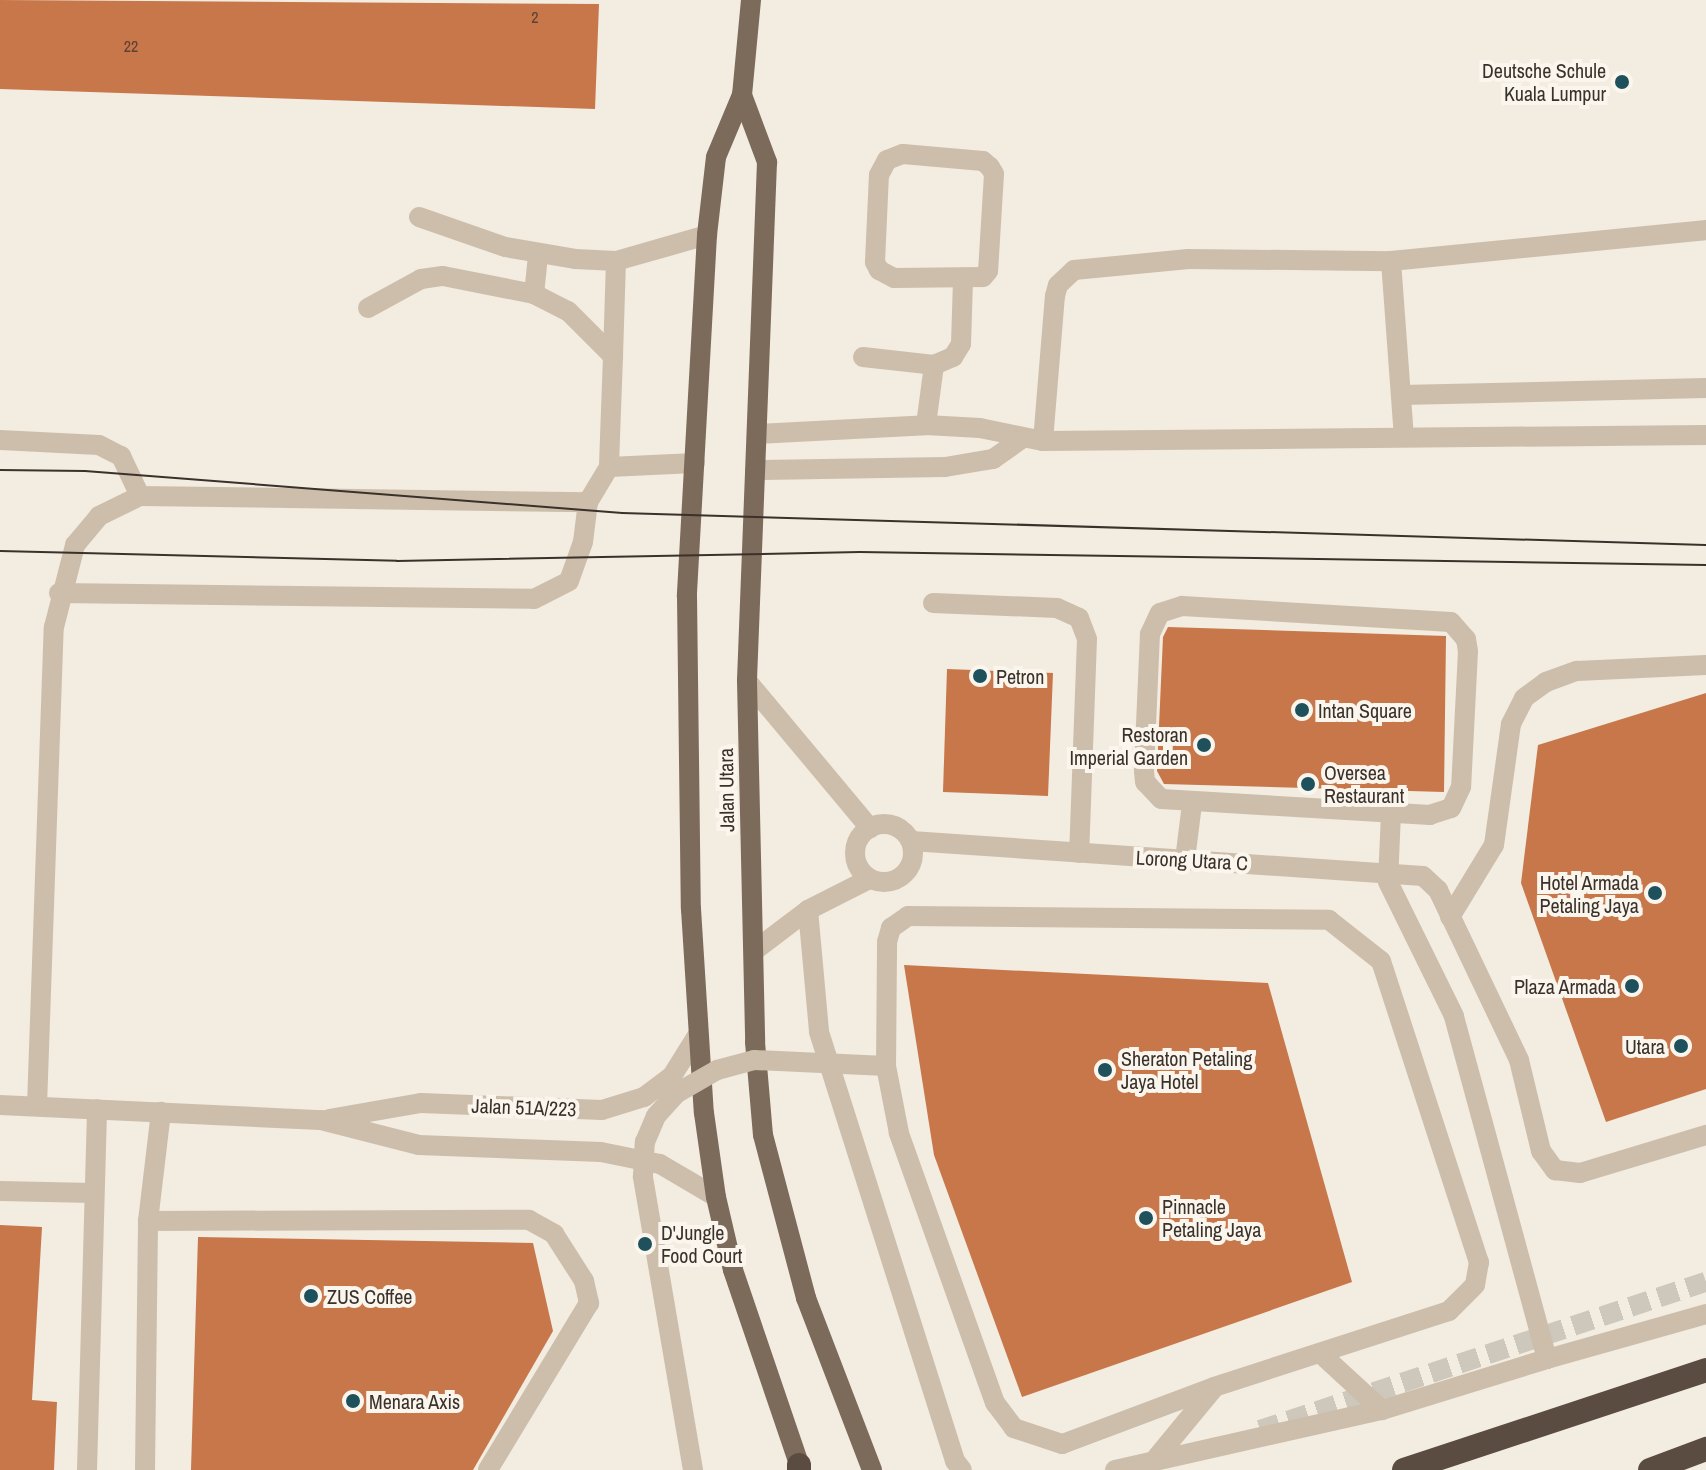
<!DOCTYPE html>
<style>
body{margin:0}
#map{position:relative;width:1706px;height:1470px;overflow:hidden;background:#f3ece0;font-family:"Archivo Narrow",sans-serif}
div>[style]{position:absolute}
.building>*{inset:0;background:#c7774a}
.minor-tunnel>*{height:20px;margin-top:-10px;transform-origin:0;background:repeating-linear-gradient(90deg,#cec7bc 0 20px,transparent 0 30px)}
.minor>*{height:20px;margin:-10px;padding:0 10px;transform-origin:10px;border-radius:10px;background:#ccbeab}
.minor>.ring{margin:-10px;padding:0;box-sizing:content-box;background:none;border:20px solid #ccbeab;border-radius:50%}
.major>*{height:20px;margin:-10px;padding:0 10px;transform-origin:10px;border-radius:10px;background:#7c6a5b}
.highway>*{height:24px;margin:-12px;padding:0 12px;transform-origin:12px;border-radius:12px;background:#5b4c41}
.tram>*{height:2px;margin:-1px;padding:0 1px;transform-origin:1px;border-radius:1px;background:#3a312a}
.minor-bridge>*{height:20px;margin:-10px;padding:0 10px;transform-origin:10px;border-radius:10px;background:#ccbeab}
.dots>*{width:22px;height:22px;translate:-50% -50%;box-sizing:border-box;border:4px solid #fbf6ed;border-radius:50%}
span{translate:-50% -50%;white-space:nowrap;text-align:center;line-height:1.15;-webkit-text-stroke:8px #fbf6ed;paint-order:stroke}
.number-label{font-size:16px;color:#5d4232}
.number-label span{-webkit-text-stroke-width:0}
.poi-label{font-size:20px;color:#3a312a}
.right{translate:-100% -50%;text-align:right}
.left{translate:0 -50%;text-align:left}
.street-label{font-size:20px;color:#3a312a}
</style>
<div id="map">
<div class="building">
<div style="clip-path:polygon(0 0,599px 4px,595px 109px,0 89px)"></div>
<div style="clip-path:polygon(1168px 627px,1446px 636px,1444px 792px,1164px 784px,1157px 771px,1163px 637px)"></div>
<div style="clip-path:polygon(947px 669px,1053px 673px,1048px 796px,943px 792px)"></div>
<div style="clip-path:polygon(1706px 693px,1706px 1089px,1606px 1122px,1521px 883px,1538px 745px)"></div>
<div style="clip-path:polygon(904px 965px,1268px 983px,1352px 1282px,1022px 1397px,934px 1155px)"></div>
<div style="clip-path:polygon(0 1225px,42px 1227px,32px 1400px,57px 1402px,54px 1470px,0 1470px)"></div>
<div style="clip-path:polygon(198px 1237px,533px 1243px,553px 1331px,473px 1470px,191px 1470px)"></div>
</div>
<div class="minor-tunnel">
<div style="left:1260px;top:1430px;width:470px;rotate:-18.4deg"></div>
</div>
<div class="minor">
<div style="left:903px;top:154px;width:80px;rotate:5deg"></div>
<div style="left:983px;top:161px;width:9px;rotate:41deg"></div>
<div style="left:990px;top:167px;width:8px;rotate:60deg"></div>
<div style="left:994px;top:174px;width:97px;rotate:93.5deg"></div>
<div style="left:988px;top:271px;width:8px;rotate:130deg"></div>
<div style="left:983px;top:277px;width:89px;rotate:179.4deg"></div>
<div style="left:894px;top:278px;width:17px;rotate:-152deg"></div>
<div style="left:879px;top:270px;width:9px;rotate:-117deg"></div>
<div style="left:875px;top:262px;width:87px;rotate:-87.4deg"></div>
<div style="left:879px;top:175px;width:17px;rotate:-62deg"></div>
<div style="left:887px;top:160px;width:17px;rotate:-21deg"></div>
<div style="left:419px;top:217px;width:91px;rotate:19.2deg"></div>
<div style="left:505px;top:247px;width:71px;rotate:9.7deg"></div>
<div style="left:575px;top:259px;width:41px;rotate:2.8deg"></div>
<div style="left:616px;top:261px;width:95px;rotate:-15.9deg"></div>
<div style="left:1391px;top:261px;width:176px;rotate:85.8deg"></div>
<div style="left:534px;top:294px;width:39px;rotate:-84deg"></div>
<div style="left:368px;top:308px;width:60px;rotate:-28.7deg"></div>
<div style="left:421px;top:279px;width:22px;rotate:-8deg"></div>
<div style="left:443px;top:276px;width:93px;rotate:11.2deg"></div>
<div style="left:534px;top:294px;width:38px;rotate:27deg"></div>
<div style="left:568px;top:311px;width:64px;rotate:45deg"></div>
<div style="left:613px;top:356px;width:111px;rotate:92.1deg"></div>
<div style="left:613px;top:356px;width:95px;rotate:-88.2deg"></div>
<div style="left:863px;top:357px;width:71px;rotate:6.4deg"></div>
<div style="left:1401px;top:395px;width:305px;rotate:-1.3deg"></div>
<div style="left:926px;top:425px;width:61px;rotate:-82.4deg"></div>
<div style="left:934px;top:365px;width:21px;rotate:-23deg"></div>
<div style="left:953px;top:357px;width:15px;rotate:-58deg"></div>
<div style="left:961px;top:344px;width:64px;rotate:-88.2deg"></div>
<div style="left:757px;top:434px;width:169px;rotate:-3deg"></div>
<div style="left:926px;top:425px;width:54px;rotate:3.2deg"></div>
<div style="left:980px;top:428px;width:64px;rotate:11.7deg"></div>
<div style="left:1043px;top:441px;width:145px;rotate:-85.3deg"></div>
<div style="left:1055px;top:296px;width:11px;rotate:-75deg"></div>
<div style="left:1058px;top:285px;width:22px;rotate:-43deg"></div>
<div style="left:1074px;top:270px;width:115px;rotate:-5.5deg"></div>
<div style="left:1188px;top:259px;width:203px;rotate:0.6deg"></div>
<div style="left:1391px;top:261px;width:317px;rotate:-5.6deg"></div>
<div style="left:0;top:440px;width:99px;rotate:2.9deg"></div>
<div style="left:99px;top:445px;width:25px;rotate:27deg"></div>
<div style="left:121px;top:456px;width:44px;rotate:64.6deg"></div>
<div style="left:1043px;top:441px;width:663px;rotate:-0.52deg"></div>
<div style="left:755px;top:470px;width:190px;rotate:-0.9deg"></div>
<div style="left:945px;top:467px;width:49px;rotate:-9.5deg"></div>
<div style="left:993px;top:459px;width:35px;rotate:-35deg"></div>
<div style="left:59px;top:593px;width:475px;rotate:0.7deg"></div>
<div style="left:534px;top:599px;width:39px;rotate:-27deg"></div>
<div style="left:569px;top:581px;width:41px;rotate:-70.3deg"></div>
<div style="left:583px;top:542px;width:40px;rotate:-82.9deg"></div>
<div style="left:933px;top:603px;width:124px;rotate:2.3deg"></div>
<div style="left:1057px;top:608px;width:24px;rotate:24deg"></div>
<div style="left:1079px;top:618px;width:22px;rotate:69deg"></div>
<div style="left:1087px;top:639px;width:214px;rotate:92.1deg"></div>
<div style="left:1182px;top:606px;width:269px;rotate:3.4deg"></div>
<div style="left:1451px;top:622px;width:23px;rotate:49deg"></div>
<div style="left:1466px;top:639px;width:12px;rotate:81deg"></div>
<div style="left:1468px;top:651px;width:136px;rotate:92.9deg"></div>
<div style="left:1461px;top:787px;width:23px;rotate:115deg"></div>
<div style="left:1451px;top:808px;width:22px;rotate:162deg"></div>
<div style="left:1430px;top:815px;width:269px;rotate:-176.6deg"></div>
<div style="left:1161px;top:799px;width:23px;rotate:-133deg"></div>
<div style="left:1145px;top:782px;width:11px;rotate:-95deg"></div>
<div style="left:1144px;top:771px;width:137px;rotate:-87.5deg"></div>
<div style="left:1150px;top:634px;width:23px;rotate:-65deg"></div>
<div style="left:1160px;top:613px;width:23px;rotate:-18deg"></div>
<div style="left:747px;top:681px;width:192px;rotate:50.1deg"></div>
<div class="ring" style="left:855px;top:824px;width:38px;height:38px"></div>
<div style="left:911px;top:841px;width:513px;rotate:3.91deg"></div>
<div style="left:1423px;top:876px;width:21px;rotate:43deg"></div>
<div style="left:1438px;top:890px;width:188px;rotate:64.5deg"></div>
<div style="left:1519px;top:1060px;width:94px;rotate:76.4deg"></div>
<div style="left:1541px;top:1151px;width:24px;rotate:54deg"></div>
<div style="left:1555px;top:1170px;width:25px;rotate:7deg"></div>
<div style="left:1580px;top:1173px;width:132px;rotate:-16.8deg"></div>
<div style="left:1185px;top:860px;width:56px;rotate:-82.9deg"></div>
<div style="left:1388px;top:882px;width:69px;rotate:-87.5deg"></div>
<div style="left:808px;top:910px;width:122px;rotate:84.8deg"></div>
<div style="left:819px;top:1032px;width:450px;rotate:72.4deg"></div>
<div style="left:955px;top:1461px;width:11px;rotate:52deg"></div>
<div style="left:908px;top:916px;width:421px;rotate:0.5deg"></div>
<div style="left:1329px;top:920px;width:66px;rotate:38.3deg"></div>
<div style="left:1381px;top:961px;width:317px;rotate:72deg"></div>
<div style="left:1479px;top:1262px;width:23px;rotate:100deg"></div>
<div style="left:1475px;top:1285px;width:37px;rotate:135deg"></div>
<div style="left:1449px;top:1311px;width:247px;rotate:162.1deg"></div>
<div style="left:1214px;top:1387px;width:162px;rotate:159.4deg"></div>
<div style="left:1062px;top:1444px;width:51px;rotate:-161.6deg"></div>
<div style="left:1014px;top:1428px;width:31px;rotate:-127deg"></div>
<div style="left:995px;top:1403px;width:287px;rotate:-109.6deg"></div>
<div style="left:899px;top:1133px;width:68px;rotate:-101deg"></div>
<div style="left:886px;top:1066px;width:124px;rotate:-89.5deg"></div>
<div style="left:887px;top:942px;width:15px;rotate:-74deg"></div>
<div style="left:891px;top:928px;width:21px;rotate:-35deg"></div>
<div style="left:1450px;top:917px;width:84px;rotate:-58.6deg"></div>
<div style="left:1494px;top:845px;width:122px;rotate:-82deg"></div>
<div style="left:1511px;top:724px;width:29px;rotate:-63deg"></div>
<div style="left:1524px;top:698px;width:27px;rotate:-36deg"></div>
<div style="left:1546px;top:682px;width:33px;rotate:-20deg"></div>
<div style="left:1577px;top:671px;width:129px;rotate:-2.7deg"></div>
<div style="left:754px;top:951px;width:68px;rotate:-37.2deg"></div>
<div style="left:808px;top:910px;width:68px;rotate:-26.9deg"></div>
<div style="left:0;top:1105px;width:321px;rotate:2.7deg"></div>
<div style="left:321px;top:1120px;width:101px;rotate:14.3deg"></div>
<div style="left:419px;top:1145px;width:182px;rotate:2.2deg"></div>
<div style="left:601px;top:1152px;width:60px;rotate:11.5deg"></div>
<div style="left:660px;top:1164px;width:65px;rotate:30.5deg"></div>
<div style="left:37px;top:1106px;width:479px;rotate:-88deg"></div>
<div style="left:54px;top:627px;width:85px;rotate:-75.6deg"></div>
<div style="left:75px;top:545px;width:38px;rotate:-50deg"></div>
<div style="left:99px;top:516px;width:46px;rotate:-26deg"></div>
<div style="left:140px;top:496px;width:448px;rotate:0.8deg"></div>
<div style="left:588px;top:502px;width:41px;rotate:-59deg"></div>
<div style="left:609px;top:467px;width:86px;rotate:-2.7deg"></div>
<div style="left:329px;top:1119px;width:93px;rotate:-9.9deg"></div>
<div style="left:421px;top:1103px;width:181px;rotate:2.2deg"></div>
<div style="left:602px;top:1110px;width:44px;rotate:-17.2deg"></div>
<div style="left:644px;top:1097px;width:35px;rotate:-37deg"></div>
<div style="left:672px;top:1076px;width:47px;rotate:-58deg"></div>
<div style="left:0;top:1191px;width:93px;rotate:1.2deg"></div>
<div style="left:148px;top:1221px;width:110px;rotate:-83.2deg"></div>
<div style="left:1547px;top:1359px;width:165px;rotate:-15.8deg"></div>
<div style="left:1157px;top:1457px;width:88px;rotate:-50.5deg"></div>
<div style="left:87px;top:1470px;width:361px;rotate:-88.4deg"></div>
<div style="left:145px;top:1470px;width:249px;rotate:-89.3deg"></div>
<div style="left:148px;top:1221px;width:381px;rotate:-0.2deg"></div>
<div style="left:529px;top:1220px;width:29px;rotate:29deg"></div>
<div style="left:554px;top:1234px;width:56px;rotate:57.4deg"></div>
<div style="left:584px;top:1281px;width:23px;rotate:77deg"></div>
<div style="left:589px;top:1303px;width:195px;rotate:121.2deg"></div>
</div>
<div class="major">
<div style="left:751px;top:0;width:95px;rotate:95.4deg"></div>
<div style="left:742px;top:95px;width:67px;rotate:112.8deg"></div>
<div style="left:716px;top:157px;width:79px;rotate:96.6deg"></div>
<div style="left:707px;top:235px;width:362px;rotate:93.2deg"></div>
<div style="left:687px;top:596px;width:313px;rotate:89.3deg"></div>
<div style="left:691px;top:909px;width:204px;rotate:86.4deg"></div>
<div style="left:704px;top:1113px;width:85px;rotate:81.9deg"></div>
<div style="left:716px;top:1197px;width:75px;rotate:76.9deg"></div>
<div style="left:733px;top:1270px;width:211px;rotate:71.2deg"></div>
<div style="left:742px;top:95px;width:72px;rotate:69.5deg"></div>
<div style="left:767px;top:162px;width:519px;rotate:92.21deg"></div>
<div style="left:747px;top:681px;width:361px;rotate:88.7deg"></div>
<div style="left:755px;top:1042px;width:93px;rotate:85.1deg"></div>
<div style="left:763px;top:1135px;width:169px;rotate:75.2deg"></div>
<div style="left:806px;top:1298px;width:184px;rotate:69deg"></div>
</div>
<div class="highway">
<div style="left:799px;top:1470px;width:5px;rotate:-90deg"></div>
<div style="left:1404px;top:1470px;width:318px;rotate:-18.3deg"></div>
<div style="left:1650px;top:1470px;width:60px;rotate:-20.6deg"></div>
</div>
<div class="tram">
<div style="left:0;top:470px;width:85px;rotate:0.7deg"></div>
<div style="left:85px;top:471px;width:539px;rotate:4.47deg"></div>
<div style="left:622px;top:513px;width:1084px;rotate:1.69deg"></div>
<div style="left:0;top:551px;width:397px;rotate:1.4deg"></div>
<div style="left:397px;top:561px;width:463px;rotate:-1.1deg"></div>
<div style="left:860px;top:552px;width:846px;rotate:0.88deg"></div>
</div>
<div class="minor-bridge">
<div style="left:1321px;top:1354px;width:83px;rotate:42.6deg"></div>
<div style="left:693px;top:1470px;width:298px;rotate:-99.7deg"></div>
<div style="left:643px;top:1176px;width:34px;rotate:-87deg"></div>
<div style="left:645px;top:1142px;width:28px;rotate:-67deg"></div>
<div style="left:656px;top:1116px;width:31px;rotate:-48deg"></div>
<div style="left:677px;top:1093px;width:46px;rotate:-29.9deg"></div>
<div style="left:717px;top:1070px;width:38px;rotate:-15deg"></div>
<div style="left:754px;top:1060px;width:132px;rotate:2.6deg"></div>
<div style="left:1115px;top:1470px;width:274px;rotate:-12.7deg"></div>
<div style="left:1382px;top:1410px;width:173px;rotate:-17.2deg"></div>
<div style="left:1547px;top:1359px;width:355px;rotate:-105.2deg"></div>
<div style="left:1454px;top:1016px;width:149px;rotate:-116.2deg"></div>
</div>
<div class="dots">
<div style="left:1622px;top:82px;background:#1f515c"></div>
<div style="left:980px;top:676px;background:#1f515c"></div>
<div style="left:1302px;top:710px;background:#1f515c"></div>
<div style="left:1204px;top:745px;background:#1f515c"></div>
<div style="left:1308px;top:784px;background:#1f515c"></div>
<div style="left:1655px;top:893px;background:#1f515c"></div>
<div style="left:1632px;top:986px;background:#1f515c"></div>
<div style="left:1681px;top:1046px;background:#1f515c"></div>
<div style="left:1105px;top:1070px;background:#1f515c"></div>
<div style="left:1146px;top:1218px;background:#1f515c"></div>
<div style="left:645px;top:1244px;background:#1f515c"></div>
<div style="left:311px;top:1296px;background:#1f515c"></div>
<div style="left:353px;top:1401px;background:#1f515c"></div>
</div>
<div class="number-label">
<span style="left:535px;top:17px">2</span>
<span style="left:131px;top:46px">22</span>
</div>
<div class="poi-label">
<span class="right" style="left:1606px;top:82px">Deutsche Schule<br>Kuala Lumpur</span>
<span class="left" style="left:996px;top:676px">Petron</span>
<span class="left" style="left:1318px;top:710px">Intan Square</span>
<span class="right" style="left:1188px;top:746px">Restoran<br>Imperial Garden</span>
<span class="left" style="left:1324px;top:784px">Oversea<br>Restaurant</span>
<span class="right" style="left:1639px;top:894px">Hotel Armada<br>Petaling Jaya</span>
<span class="right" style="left:1616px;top:986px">Plaza Armada</span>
<span class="right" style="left:1665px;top:1046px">Utara</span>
<span class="left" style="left:1121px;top:1070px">Sheraton Petaling<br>Jaya Hotel</span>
<span class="left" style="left:1162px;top:1218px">Pinnacle<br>Petaling Jaya</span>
<span class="left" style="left:661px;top:1244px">D'Jungle<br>Food Court</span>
<span class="left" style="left:327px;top:1296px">ZUS Coffee</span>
<span class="left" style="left:369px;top:1401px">Menara Axis</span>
</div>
<div class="street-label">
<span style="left:726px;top:790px;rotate:-91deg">Jalan Utara</span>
<span style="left:1192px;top:860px;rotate:3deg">Lorong Utara C</span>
<span style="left:524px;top:1107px;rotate:2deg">Jalan 51A/223</span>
</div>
</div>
